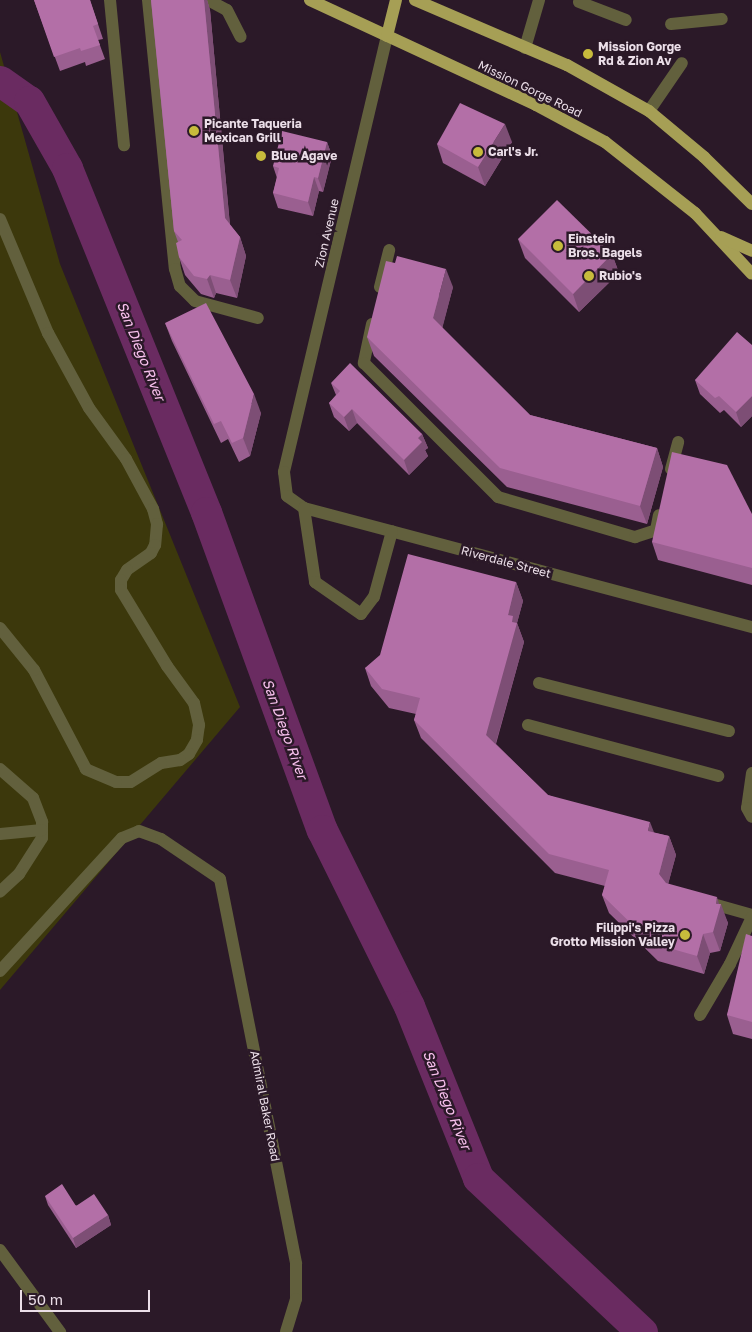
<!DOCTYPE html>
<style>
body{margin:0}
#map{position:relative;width:752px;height:1332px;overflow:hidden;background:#2b1928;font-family:"Golos Text",sans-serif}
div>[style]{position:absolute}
.green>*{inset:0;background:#3c380c}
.river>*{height:31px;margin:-15.5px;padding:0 15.5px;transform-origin:15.5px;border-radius:15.5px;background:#6a2b61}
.minor>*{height:12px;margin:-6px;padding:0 6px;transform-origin:6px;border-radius:6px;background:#62603d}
.major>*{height:12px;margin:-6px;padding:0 6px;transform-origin:6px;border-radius:6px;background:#a69f55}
.wall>*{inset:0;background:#9a5f90}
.shaded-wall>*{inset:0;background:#7d4e75}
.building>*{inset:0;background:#b36fa7}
.dots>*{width:14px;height:14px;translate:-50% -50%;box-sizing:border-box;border:2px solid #2b1928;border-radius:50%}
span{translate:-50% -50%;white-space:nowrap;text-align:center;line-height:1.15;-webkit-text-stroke:5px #2b1928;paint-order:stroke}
.poi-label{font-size:12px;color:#ebdee8;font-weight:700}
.left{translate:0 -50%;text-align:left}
.right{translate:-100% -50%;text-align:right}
.street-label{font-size:12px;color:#ebdee8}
.water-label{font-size:14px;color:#f8c0ed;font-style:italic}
.scale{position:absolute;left:20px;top:1290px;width:130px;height:22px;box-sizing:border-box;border:2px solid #ebdee8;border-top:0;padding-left:6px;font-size:15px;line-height:18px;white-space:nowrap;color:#ebdee8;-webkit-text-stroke:4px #2b1928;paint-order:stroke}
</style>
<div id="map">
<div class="green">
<div style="clip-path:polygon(0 52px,60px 264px,240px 707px,0 990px)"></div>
</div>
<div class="river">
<div style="left:0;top:81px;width:35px;rotate:35deg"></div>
<div style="left:29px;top:101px;width:77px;rotate:60.4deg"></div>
<div style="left:67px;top:168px;width:371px;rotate:68deg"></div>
<div style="left:206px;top:512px;width:338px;rotate:70deg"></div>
<div style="left:322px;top:830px;width:196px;rotate:63.7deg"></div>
<div style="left:409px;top:1006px;width:185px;rotate:68.1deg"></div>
<div style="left:478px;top:1178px;width:225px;rotate:43.2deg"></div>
</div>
<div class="minor">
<div style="left:110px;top:0;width:146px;rotate:84.5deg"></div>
<div style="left:148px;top:0;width:270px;rotate:84.3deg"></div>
<div style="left:175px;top:269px;width:18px;rotate:74deg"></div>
<div style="left:180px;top:286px;width:21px;rotate:45deg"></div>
<div style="left:195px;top:301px;width:65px;rotate:15.1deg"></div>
<div style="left:208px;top:0;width:21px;rotate:28deg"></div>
<div style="left:227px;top:10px;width:30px;rotate:63deg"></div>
<div style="left:579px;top:2px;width:50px;rotate:21deg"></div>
<div style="left:671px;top:24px;width:51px;rotate:-5.6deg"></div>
<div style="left:387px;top:36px;width:448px;rotate:103.3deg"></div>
<div style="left:284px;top:472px;width:24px;rotate:83deg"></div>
<div style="left:287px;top:496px;width:21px;rotate:35deg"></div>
<div style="left:304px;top:508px;width:464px;rotate:14.9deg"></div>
<div style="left:525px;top:48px;width:50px;rotate:-73.7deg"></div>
<div style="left:649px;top:111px;width:58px;rotate:-55.5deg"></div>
<div style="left:0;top:219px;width:124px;rotate:67.2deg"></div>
<div style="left:48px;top:333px;width:85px;rotate:61.3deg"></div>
<div style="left:89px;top:408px;width:63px;rotate:54deg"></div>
<div style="left:126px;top:459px;width:57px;rotate:61.6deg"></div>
<div style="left:153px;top:509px;width:16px;rotate:75deg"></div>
<div style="left:157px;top:524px;width:21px;rotate:95deg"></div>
<div style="left:155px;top:545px;width:9px;rotate:117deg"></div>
<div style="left:151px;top:553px;width:29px;rotate:145deg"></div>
<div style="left:127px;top:570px;width:12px;rotate:121deg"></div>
<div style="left:121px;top:580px;width:10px;rotate:90deg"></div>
<div style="left:121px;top:590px;width:89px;rotate:58.8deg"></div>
<div style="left:167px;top:666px;width:46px;rotate:53.9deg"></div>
<div style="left:194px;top:703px;width:23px;rotate:77deg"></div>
<div style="left:199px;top:725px;width:15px;rotate:98deg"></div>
<div style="left:197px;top:740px;width:16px;rotate:120deg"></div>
<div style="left:189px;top:754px;width:11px;rotate:146deg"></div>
<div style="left:180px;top:760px;width:19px;rotate:171deg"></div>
<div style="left:161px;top:763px;width:36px;rotate:148deg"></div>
<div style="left:130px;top:782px;width:14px;rotate:180deg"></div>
<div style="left:116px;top:782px;width:33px;rotate:-157deg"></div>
<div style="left:86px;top:769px;width:112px;rotate:-117.7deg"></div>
<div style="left:34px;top:670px;width:54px;rotate:-129deg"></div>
<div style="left:380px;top:287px;width:38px;rotate:-76deg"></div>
<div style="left:372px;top:324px;width:40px;rotate:102deg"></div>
<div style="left:364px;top:363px;width:190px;rotate:45deg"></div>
<div style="left:498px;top:497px;width:143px;rotate:16.3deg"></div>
<div style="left:635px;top:537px;width:22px;rotate:-18deg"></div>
<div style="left:656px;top:530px;width:15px;rotate:-79deg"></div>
<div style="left:671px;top:469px;width:28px;rotate:-75deg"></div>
<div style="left:304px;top:508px;width:75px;rotate:81.5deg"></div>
<div style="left:315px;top:582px;width:56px;rotate:34.8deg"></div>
<div style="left:361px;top:614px;width:21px;rotate:-53deg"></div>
<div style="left:374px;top:597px;width:68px;rotate:-74.7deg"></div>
<div style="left:539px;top:683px;width:196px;rotate:14.2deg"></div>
<div style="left:528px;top:725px;width:197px;rotate:15deg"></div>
<div style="left:0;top:769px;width:44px;rotate:41.3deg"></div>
<div style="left:33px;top:798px;width:26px;rotate:69deg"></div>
<div style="left:42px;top:822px;width:16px;rotate:90deg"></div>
<div style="left:42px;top:838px;width:43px;rotate:122.6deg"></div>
<div style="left:19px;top:874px;width:26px;rotate:137deg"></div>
<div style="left:752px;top:773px;width:35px;rotate:98deg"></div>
<div style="left:747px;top:808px;width:10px;rotate:61deg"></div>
<div style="left:0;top:834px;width:42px;rotate:-5.4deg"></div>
<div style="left:706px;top:902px;width:48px;rotate:15.8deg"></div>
<div style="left:0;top:971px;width:180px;rotate:-47.5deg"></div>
<div style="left:122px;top:838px;width:18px;rotate:-22deg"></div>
<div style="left:139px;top:831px;width:23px;rotate:20deg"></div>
<div style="left:161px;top:839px;width:71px;rotate:34.1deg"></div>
<div style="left:220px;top:879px;width:392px;rotate:78.8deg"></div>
<div style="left:296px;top:1264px;width:35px;rotate:90deg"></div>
<div style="left:296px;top:1299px;width:34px;rotate:107deg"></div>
<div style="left:700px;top:1015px;width:59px;rotate:-59.5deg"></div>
<div style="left:730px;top:964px;width:52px;rotate:-64.9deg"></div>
<div style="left:0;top:1250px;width:102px;rotate:53.8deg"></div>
</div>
<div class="major">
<div style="left:310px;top:0;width:249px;rotate:24.9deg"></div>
<div style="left:536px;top:105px;width:78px;rotate:28.2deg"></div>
<div style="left:605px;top:142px;width:115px;rotate:38.3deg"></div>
<div style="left:695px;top:213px;width:83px;rotate:46.9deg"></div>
<div style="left:415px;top:0;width:165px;rotate:23.2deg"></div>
<div style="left:567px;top:65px;width:94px;rotate:29.3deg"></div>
<div style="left:649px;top:111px;width:72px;rotate:39.9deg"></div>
<div style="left:704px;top:157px;width:67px;rotate:44.4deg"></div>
<div style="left:387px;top:36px;width:37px;rotate:-76deg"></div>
<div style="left:721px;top:237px;width:34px;rotate:24deg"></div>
</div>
<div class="wall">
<div style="clip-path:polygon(34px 0,90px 0,103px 39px,98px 40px,105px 59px,86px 66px,85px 62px,60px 71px)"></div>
<div style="clip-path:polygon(151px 0,207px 0,210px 10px,230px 225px,240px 237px,246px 256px,237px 298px,216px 293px,214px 298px,201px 294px,185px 275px,179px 257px,178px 242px,174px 231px)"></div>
<div style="clip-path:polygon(327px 142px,332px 156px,323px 192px,319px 191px,313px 216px,278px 208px,273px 193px,277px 178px,273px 166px)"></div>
<div style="clip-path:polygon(512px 142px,485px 186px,443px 163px,437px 144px)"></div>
<div style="clip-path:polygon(518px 239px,612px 254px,619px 273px,579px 312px,525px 258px)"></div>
<div style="clip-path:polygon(453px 287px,442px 328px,530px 415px,657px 448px,663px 467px,647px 524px,507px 487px,374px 356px,367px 337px)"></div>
<div style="clip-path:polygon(165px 323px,261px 413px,250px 456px,239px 462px,228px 439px,221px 443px,172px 341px)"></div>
<div style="clip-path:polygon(752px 345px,752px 416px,741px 427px,724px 410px,720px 413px,700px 394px,695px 380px)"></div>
<div style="clip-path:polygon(331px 383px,422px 434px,428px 448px,425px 450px,428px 456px,409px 475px,357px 423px,349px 431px,334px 417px,329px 403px,336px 395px)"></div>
<div style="clip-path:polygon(752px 514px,752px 585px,658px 560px,652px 542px)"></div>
<div style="clip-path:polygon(516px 582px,523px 601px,517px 623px,524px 642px,496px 744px,548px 795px,655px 833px,669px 836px,676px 855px,668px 884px,719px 904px,728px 923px,720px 951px,710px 953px,704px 974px,658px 961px,609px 913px,602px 895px,605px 886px,555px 873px,421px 738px,414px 720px,416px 714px,389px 708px,371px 686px,365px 668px)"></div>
<div style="clip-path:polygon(752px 936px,752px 1039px,733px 1034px,727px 1015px)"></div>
<div style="clip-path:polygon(45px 1196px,108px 1215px,111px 1225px,76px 1248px,48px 1205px)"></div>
</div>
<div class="shaded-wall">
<div style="clip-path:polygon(204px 0,207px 0,210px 10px,231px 237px,225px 218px)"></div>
<div style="clip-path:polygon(505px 124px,512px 142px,485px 186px,478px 167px)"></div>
<div style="clip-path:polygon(327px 142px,332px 156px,323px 192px,318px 178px)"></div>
<div style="clip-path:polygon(314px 177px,319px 191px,313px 216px,308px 202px)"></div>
<div style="clip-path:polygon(240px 237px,246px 256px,237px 298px,230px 280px)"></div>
<div style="clip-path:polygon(612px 254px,619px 273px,579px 312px,573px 294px)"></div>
<div style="clip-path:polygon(446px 269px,453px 287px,440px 337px,433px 318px)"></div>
<div style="clip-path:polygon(210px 275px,216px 293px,214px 298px,207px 279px)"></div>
<div style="clip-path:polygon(254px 394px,261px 413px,250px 456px,243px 438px)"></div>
<div style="clip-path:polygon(752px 396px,752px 416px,741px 427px,736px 412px)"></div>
<div style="clip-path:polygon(352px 409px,357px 423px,349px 431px,344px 417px)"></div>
<div style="clip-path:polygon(422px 434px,428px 448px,425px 450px,428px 456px,409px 475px,404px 460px,418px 438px)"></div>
<div style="clip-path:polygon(657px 448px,663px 467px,647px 524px,640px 506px)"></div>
<div style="clip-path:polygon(516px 582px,523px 601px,517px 623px,524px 642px,493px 753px,486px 735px,508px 615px)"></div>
<div style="clip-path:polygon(650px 822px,657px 840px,648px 831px)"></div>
<div style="clip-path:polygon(669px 836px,676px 855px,666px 892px,659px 874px)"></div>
<div style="clip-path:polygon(717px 897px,720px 907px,721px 904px,728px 923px,720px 951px,713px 932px)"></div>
<div style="clip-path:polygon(703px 934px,710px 953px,704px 974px,697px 956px)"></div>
<div style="clip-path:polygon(108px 1215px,111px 1225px,76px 1248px,73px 1238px)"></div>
</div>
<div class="building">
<div style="clip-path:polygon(34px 0,90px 0,98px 24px,93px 26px,100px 45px,81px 51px,80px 48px,54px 57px)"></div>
<div style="clip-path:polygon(151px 0,204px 0,225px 218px,240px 237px,230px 280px,210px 275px,207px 279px,194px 276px,179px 257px,176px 243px,182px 240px,174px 231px)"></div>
<div style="clip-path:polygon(460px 103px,505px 124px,478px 167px,437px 144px)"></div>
<div style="clip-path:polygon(282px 131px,327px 142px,318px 178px,314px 177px,308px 202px,273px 193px,279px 168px,273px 166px)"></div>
<div style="clip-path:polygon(557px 200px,612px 254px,573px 294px,518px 239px)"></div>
<div style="clip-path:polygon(397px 256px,446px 269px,433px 318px,530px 415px,657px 448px,640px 506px,500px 468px,367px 337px,386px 261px,395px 263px)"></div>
<div style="clip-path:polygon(206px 303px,254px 394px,243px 438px,232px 443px,221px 421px,214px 424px,165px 323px)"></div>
<div style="clip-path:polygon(737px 332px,752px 345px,752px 396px,736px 412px,719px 396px,715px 398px,695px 380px)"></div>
<div style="clip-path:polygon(350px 363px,422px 434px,418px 438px,422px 442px,404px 460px,352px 409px,344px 417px,329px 403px,340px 391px,331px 383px)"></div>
<div style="clip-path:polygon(672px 452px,727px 465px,752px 514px,752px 568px,652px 542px)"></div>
<div style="clip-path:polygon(408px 554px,516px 582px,508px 615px,513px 616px,512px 622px,517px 623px,486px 735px,548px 795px,650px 822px,648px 831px,669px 836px,659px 874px,666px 883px,717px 897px,716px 904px,721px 904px,713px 932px,703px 934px,697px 956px,651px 943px,602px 895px,609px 870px,549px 854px,414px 720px,420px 698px,382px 689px,365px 668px,380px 655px)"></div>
<div style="clip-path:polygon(746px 934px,752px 936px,752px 1022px,727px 1015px)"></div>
<div style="clip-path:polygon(62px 1184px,76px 1206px,94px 1194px,108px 1215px,73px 1238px,45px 1196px)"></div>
</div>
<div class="dots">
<div style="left:588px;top:54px;background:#c7bb3c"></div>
<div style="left:194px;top:131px;background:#c7bb3c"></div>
<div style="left:478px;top:152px;background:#c7bb3c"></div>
<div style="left:261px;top:156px;background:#c7bb3c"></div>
<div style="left:558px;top:246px;background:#c7bb3c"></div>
<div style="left:589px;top:276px;background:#c7bb3c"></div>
<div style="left:685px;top:935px;background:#c7bb3c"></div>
</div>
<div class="poi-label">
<span class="left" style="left:598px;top:54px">Mission Gorge<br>Rd &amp; Zion Av</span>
<span class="left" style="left:204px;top:131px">Picante Taqueria<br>Mexican Grill</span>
<span class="left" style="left:488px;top:152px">Carl's Jr.</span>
<span class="left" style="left:271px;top:156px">Blue Agave</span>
<span class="left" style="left:568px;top:246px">Einstein<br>Bros. Bagels</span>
<span class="left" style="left:599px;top:276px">Rubio's</span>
<span class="right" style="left:675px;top:935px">Filippi's Pizza<br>Grotto Mission Valley</span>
</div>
<div class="street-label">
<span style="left:530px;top:89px;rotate:26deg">Mission Gorge Road</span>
<span style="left:327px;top:233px;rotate:-77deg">Zion Avenue</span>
<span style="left:506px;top:562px;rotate:15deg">Riverdale Street</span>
<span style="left:265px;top:1106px;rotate:79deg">Admiral Baker Road</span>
</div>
<div class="water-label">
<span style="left:141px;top:351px;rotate:68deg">San Diego River</span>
<span style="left:285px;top:729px;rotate:70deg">San Diego River</span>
<span style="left:447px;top:1100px;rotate:68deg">San Diego River</span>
</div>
<div class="scale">50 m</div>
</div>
